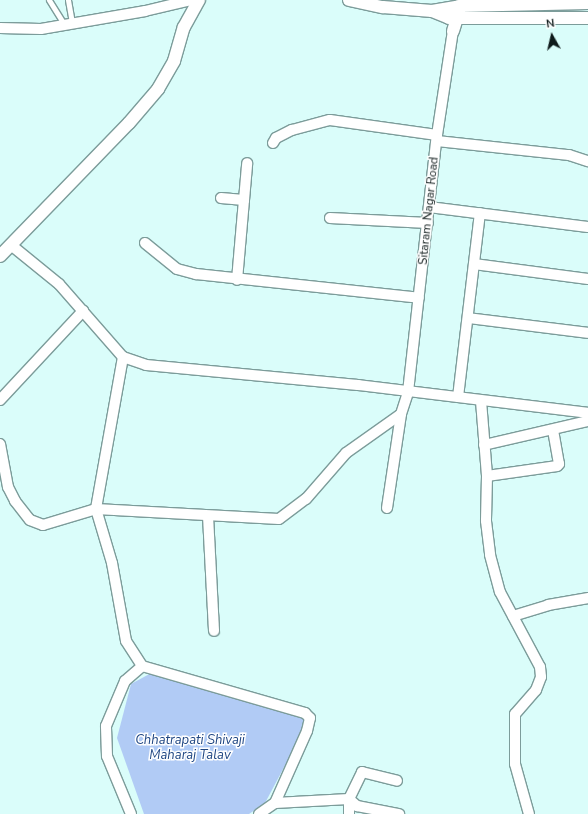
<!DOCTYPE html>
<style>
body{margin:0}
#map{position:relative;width:588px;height:814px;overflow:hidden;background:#dafdfa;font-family:"Nunito Sans",sans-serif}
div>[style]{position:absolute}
.water>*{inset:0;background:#b1cbf5}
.roads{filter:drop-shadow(1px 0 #7c9c9a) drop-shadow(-1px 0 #7c9c9a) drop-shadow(0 1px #7c9c9a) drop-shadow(0 -1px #7c9c9a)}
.service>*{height:5px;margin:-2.5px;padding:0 2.5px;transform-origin:2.5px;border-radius:2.5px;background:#fff}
.minor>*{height:10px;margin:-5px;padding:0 5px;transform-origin:5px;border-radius:5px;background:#fff}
.tertiary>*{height:12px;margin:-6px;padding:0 6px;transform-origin:6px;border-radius:6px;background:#fff}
span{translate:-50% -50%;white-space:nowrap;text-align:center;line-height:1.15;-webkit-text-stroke:3px #fff;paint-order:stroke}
.street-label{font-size:12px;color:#0e1a1a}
.water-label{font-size:13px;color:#1f4683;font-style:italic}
.north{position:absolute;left:532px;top:16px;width:40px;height:40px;-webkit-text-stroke:3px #fff;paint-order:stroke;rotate:352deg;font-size:11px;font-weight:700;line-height:16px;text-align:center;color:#0e1a1a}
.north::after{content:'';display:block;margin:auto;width:14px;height:18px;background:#0e1a1a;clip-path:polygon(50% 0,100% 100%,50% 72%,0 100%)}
</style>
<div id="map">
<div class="water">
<div style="clip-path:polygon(155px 671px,300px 715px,306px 720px,306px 726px,265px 803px,249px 814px,144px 814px,117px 738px,131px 684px)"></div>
</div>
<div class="roads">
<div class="service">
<div style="left:49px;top:0;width:28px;rotate:58deg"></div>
<div style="left:68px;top:0;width:23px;rotate:80deg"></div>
</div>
<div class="minor">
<div style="left:0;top:28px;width:41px;rotate:1.4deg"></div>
<div style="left:41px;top:29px;width:106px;rotate:-9.8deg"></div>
<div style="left:145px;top:11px;width:47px;rotate:-13.4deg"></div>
<div style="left:437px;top:141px;width:133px;rotate:6.1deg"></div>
<div style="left:569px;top:155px;width:20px;rotate:18deg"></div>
<div style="left:273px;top:143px;width:6px;rotate:-59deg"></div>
<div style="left:276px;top:138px;width:18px;rotate:-27deg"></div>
<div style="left:292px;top:130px;width:39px;rotate:-15deg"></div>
<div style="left:330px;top:120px;width:108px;rotate:8deg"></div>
<div style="left:221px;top:198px;width:23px;rotate:5deg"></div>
<div style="left:244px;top:200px;width:80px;rotate:95deg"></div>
<div style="left:244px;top:200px;width:37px;rotate:-85deg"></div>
<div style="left:429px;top:207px;width:160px;rotate:7.2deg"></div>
<div style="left:330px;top:218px;width:98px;rotate:2.9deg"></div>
<div style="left:145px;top:243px;width:41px;rotate:39.1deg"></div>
<div style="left:177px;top:269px;width:20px;rotate:15deg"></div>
<div style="left:196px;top:274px;width:224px;rotate:6.1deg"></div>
<div style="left:11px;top:245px;width:62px;rotate:39.1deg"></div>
<div style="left:59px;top:284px;width:97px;rotate:48.8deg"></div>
<div style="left:123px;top:357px;width:24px;rotate:19deg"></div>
<div style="left:146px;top:365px;width:213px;rotate:5.4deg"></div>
<div style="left:358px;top:385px;width:232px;rotate:6.9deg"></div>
<div style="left:474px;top:264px;width:115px;rotate:7.5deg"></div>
<div style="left:468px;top:318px;width:121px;rotate:7.1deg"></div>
<div style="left:123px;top:357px;width:154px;rotate:100.1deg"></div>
<div style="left:96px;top:509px;width:56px;rotate:73.5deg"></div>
<div style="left:112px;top:563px;width:79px;rotate:79.8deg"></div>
<div style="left:126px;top:641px;width:30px;rotate:57deg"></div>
<div style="left:142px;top:666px;width:170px;rotate:16.1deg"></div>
<div style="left:305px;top:713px;width:7px;rotate:45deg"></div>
<div style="left:310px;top:718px;width:13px;rotate:103deg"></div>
<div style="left:307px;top:731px;width:79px;rotate:114deg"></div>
<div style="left:458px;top:397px;width:185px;rotate:-83.2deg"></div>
<div style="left:0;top:400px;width:122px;rotate:-47deg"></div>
<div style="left:481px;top:401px;width:75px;rotate:85.4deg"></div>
<div style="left:487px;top:476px;width:45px;rotate:91.3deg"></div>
<div style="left:486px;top:521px;width:34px;rotate:83deg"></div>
<div style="left:490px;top:555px;width:38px;rotate:75deg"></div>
<div style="left:500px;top:592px;width:85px;rotate:61.9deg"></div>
<div style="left:540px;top:667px;width:10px;rotate:84deg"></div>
<div style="left:541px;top:677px;width:14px;rotate:111deg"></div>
<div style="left:536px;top:690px;width:32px;rotate:131deg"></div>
<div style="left:515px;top:714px;width:50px;rotate:90deg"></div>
<div style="left:515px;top:764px;width:52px;rotate:74.4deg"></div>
<div style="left:0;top:444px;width:44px;rotate:79.5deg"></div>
<div style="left:8px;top:487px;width:16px;rotate:63deg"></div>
<div style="left:15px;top:501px;width:24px;rotate:52deg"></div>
<div style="left:30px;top:520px;width:14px;rotate:21deg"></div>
<div style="left:43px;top:525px;width:55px;rotate:-16.8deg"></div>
<div style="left:96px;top:509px;width:183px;rotate:3.1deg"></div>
<div style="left:279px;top:519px;width:34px;rotate:-37deg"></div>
<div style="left:306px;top:499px;width:61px;rotate:-49deg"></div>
<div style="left:346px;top:453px;width:67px;rotate:-35.3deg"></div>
<div style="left:484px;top:445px;width:107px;rotate:-13deg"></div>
<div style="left:487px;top:476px;width:71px;rotate:-8.1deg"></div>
<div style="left:557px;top:466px;width:3px;rotate:-45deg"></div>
<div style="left:559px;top:464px;width:34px;rotate:-100deg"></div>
<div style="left:387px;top:508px;width:95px;rotate:-81.5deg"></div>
<div style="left:401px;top:414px;width:23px;rotate:-72deg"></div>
<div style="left:408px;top:392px;width:259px;rotate:-83.6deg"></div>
<div style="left:437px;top:135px;width:105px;rotate:-81.3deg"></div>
<div style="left:208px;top:516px;width:115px;rotate:87deg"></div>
<div style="left:513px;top:616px;width:37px;rotate:-17deg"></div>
<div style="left:548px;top:605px;width:41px;rotate:-9.9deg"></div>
<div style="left:131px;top:814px;width:63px;rotate:-112.5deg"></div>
<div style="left:107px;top:756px;width:30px;rotate:-92deg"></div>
<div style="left:106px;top:726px;width:49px;rotate:-67.1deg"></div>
<div style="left:125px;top:681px;width:23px;rotate:-41deg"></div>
<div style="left:259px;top:814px;width:19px;rotate:-35deg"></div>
<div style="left:275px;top:803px;width:74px;rotate:-3.1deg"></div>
<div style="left:349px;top:799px;width:30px;rotate:-64deg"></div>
<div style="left:362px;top:772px;width:36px;rotate:14deg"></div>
<div style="left:349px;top:814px;width:15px;rotate:-90deg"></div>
<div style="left:349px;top:799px;width:11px;rotate:41deg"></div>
<div style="left:357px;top:806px;width:43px;rotate:10.8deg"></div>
</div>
<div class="tertiary">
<div style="left:349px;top:0;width:35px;rotate:12deg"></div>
<div style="left:383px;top:7px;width:49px;rotate:4.7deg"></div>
<div style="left:432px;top:11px;width:18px;rotate:22deg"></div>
<div style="left:449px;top:18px;width:139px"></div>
<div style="left:432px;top:11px;width:27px;rotate:-10deg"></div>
<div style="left:459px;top:6px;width:129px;rotate:-1.3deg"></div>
<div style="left:453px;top:31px;width:21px;rotate:-73deg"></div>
<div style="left:0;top:256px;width:185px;rotate:-45.9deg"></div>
<div style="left:129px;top:123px;width:45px;rotate:-49.5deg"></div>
<div style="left:158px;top:89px;width:32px;rotate:-60deg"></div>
<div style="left:174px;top:61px;width:35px;rotate:-74deg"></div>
<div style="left:184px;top:27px;width:31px;rotate:-61deg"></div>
</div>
</div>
<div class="street-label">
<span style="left:429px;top:211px;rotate:-84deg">Sitaram Nagar Road</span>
</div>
<div class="water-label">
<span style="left:190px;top:748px">Chhatrapati Shivaji<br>Maharaj Talav</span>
</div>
<div class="north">N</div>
</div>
